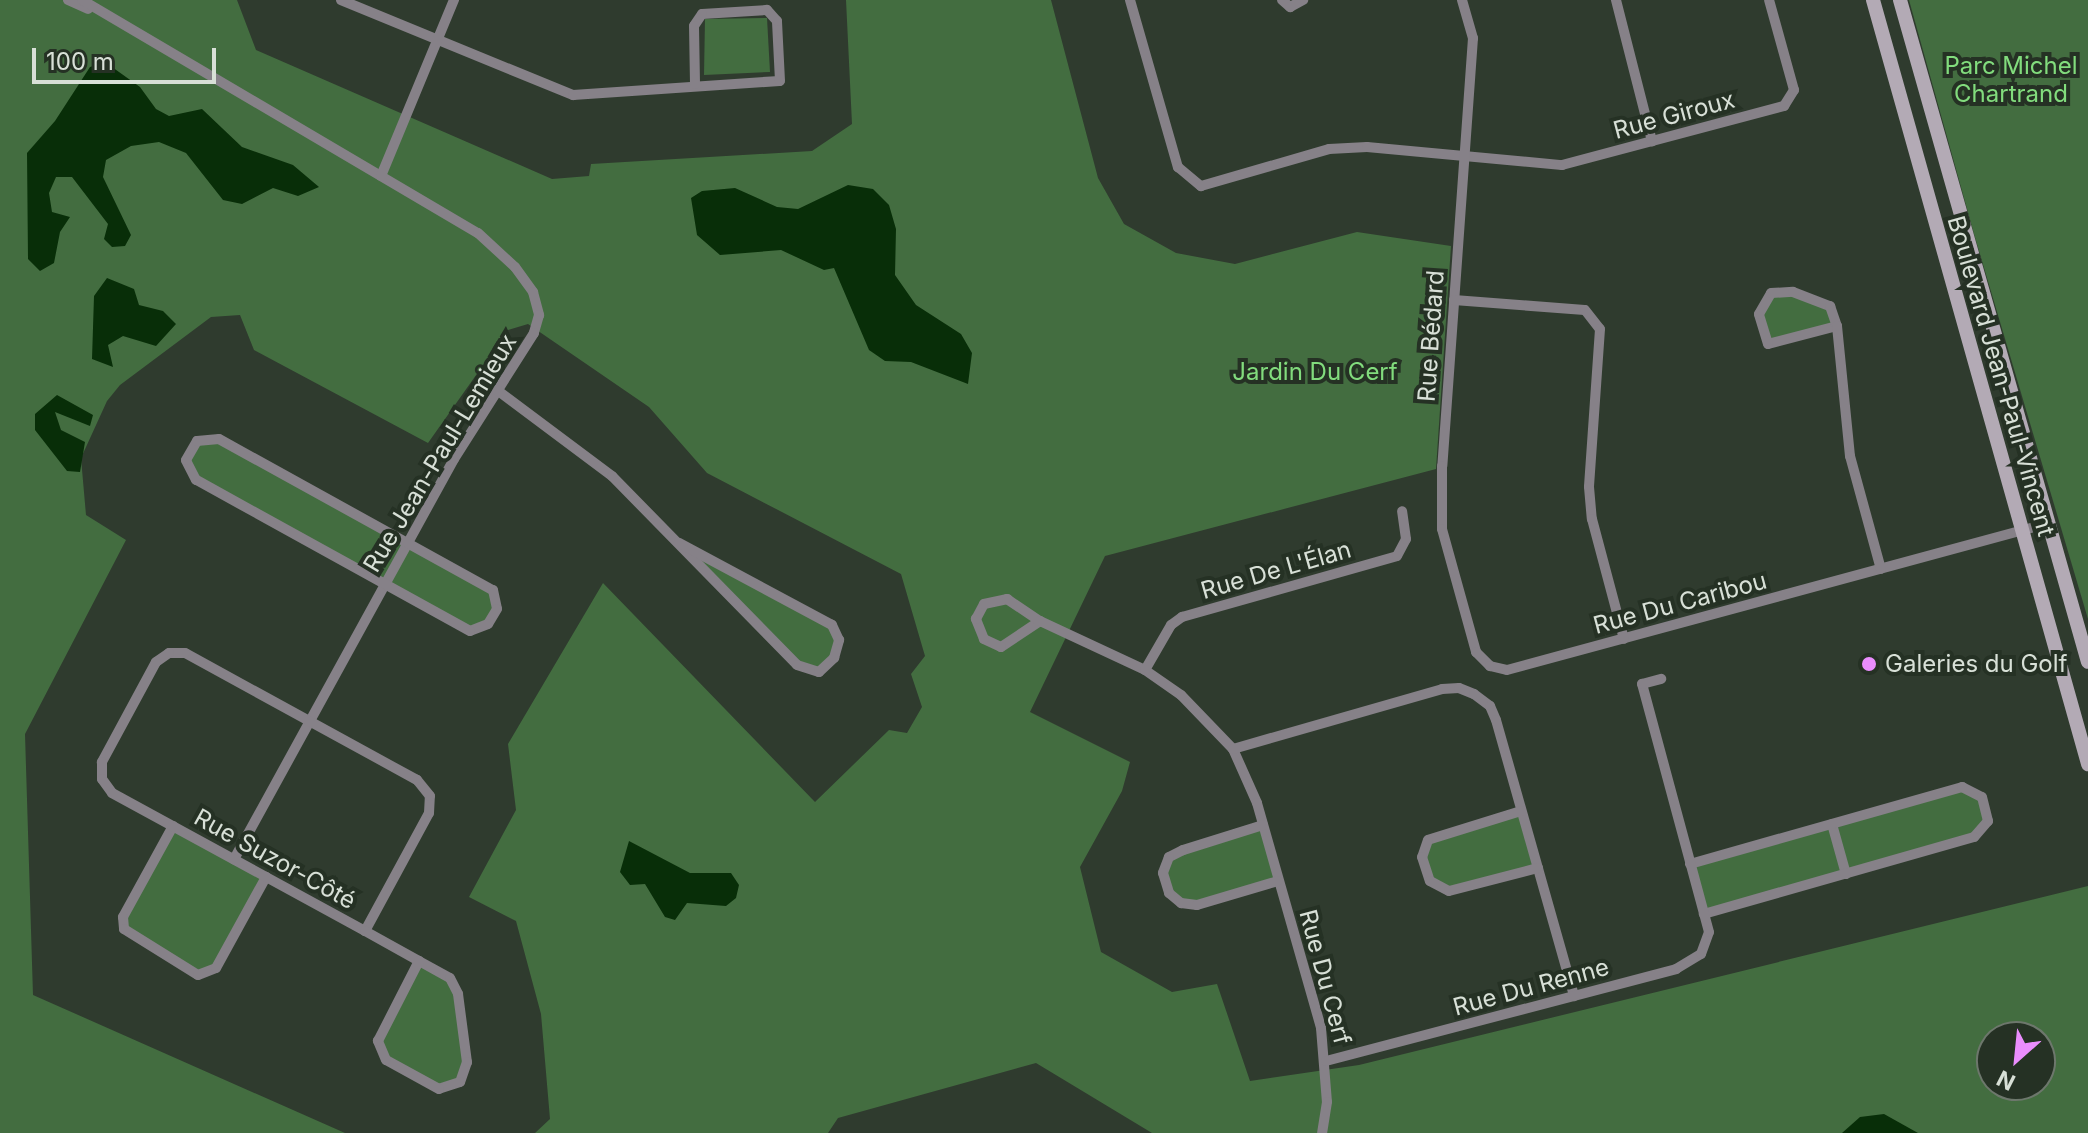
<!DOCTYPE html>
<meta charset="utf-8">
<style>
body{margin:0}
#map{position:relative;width:2088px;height:1133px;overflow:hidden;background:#2f3b2e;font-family:Inter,sans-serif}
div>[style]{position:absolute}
.green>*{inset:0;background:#436d40}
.water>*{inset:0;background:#082e08}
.street>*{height:10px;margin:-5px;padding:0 5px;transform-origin:5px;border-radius:5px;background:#868188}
.secondary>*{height:14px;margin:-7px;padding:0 7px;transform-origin:7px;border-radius:7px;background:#b3aab5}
.dots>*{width:22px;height:22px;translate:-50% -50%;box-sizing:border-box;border:4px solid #253124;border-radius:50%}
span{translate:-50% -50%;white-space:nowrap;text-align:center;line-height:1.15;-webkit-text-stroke:8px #253124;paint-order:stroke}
.park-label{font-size:24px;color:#82dc7d}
.street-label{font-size:24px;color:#d8e0d7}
.poi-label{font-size:24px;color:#d8e0d7}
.left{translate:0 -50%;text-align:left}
.north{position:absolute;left:1976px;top:1021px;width:80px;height:80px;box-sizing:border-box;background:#253124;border:2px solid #6d776c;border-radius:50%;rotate:207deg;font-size:22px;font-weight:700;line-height:32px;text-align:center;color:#d8e0d7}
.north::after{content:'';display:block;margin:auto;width:28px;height:36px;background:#ea8dfd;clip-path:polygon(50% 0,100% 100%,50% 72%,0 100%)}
.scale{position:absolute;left:32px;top:48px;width:184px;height:36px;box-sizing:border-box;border:4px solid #d8e0d7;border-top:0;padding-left:10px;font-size:24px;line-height:28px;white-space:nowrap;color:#d8e0d7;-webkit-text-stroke:6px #253124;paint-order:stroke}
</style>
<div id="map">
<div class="green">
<div style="clip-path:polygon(evenodd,0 0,237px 0,256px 50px,552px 179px,589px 176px,591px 164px,812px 151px,852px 124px,846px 0,1051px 0,1098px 178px,1124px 224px,1176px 253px,1235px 264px,1357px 232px,1451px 246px,1436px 469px,1105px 556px,1030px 712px,1130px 762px,1122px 791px,1080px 867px,1101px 952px,1172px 992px,1217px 984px,1250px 1081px,1359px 1065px,2088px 886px,2088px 1133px,1152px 1133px,1036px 1063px,838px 1118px,828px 1133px,535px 1133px,550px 1119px,541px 1014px,516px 921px,469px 897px,516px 810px,508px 744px,603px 583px,815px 802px,889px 730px,907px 733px,922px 707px,911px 674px,925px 656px,901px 574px,707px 473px,649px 407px,528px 324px,508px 330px,428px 443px,254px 350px,240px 315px,211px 317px,120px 385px,107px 401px,81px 458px,86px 515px,126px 540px,25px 734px,33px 995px,345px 1133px,0 1133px,0 0,1992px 1037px,2040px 1037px,2040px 1085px,1992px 1085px,1992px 1037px)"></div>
<div style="clip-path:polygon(1909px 0,2088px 0,2088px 619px,1974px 234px)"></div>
<div style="clip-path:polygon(767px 18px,770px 72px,704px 75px,705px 19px)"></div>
<div style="clip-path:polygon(1793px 292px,1830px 306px,1837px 326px,1768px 344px,1759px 314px,1771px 293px)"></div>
<div style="clip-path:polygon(219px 439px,493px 590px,497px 609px,488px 624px,470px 631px,196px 480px,186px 460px,197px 441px)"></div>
<div style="clip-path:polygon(679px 543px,832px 625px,839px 640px,834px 658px,819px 672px,797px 665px)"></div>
<div style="clip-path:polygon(1962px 787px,1982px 797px,1988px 821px,1974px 837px,1704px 914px,1690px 864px)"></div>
<div style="clip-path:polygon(1521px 811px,1538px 868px,1449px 891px,1430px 881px,1422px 857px,1428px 840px)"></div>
<div style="clip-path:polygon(1263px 825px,1278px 881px,1197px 905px,1181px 903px,1163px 873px,1169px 857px)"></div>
<div style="clip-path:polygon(173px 826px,266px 877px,208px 974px,132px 939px,123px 917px)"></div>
<div style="clip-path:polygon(419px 961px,450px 978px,467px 1062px,460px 1082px,439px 1089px,386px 1060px,378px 1041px)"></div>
</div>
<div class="water">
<div style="clip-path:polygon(105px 62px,140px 87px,156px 109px,169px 116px,202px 109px,242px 147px,293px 165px,319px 187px,298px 196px,273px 188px,242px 204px,223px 200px,186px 153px,159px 142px,131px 146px,106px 160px,103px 177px,131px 235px,125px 246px,112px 247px,104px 239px,108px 224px,72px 177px,56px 177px,49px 193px,52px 212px,70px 217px,60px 232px,54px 263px,40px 271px,28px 259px,27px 153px,55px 121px,90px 67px)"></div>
<div style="clip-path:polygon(848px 185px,873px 189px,889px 205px,896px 229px,895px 275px,916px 305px,961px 334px,972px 353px,968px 384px,911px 362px,885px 361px,869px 350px,834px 268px,824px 270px,781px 250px,720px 255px,697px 235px,691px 198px,702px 191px,735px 188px,777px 207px,798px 209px)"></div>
<div style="clip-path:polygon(107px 278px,134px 289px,139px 305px,163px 311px,176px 324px,156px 346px,123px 336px,108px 345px,113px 367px,92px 359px,94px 296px)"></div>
<div style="clip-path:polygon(57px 395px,93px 415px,90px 426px,55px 412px,61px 430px,85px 442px,80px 472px,67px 471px,35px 430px,35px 414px)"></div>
<div style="clip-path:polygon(629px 841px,690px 873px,731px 873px,739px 885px,736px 898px,726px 906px,687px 903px,675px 920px,665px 917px,645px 884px,630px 885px,620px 872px)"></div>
<div style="clip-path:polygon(1884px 1114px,1918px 1133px,1842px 1133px,1860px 1117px)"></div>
</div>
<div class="street">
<div style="left:68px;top:0;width:22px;rotate:24deg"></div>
<div style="left:82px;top:0;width:459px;rotate:30.5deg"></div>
<div style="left:478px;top:233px;width:50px;rotate:42.6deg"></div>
<div style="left:515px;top:267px;width:31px;rotate:54deg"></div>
<div style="left:533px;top:292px;width:24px;rotate:75deg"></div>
<div style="left:539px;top:315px;width:19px;rotate:106deg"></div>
<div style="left:534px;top:333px;width:149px;rotate:122.4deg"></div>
<div style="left:454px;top:459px;width:457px;rotate:118.8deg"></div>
<div style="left:341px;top:0;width:251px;rotate:22.3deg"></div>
<div style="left:573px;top:95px;width:207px;rotate:-3.9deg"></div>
<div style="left:780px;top:81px;width:60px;rotate:-92.9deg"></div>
<div style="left:777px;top:21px;width:15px;rotate:-132deg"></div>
<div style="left:767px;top:10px;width:65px;rotate:176.5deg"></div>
<div style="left:702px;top:14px;width:14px;rotate:124deg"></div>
<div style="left:694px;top:26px;width:58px;rotate:89deg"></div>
<div style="left:1130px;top:0;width:174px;rotate:74deg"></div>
<div style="left:1178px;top:167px;width:30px;rotate:40deg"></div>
<div style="left:1201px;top:186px;width:133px;rotate:-16.1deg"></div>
<div style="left:1329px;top:149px;width:38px;rotate:-3deg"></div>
<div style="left:1367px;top:147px;width:196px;rotate:5.3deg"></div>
<div style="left:1562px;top:165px;width:230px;rotate:-14.9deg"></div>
<div style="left:1784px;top:106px;width:19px;rotate:-58deg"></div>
<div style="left:1794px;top:90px;width:93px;rotate:-105.5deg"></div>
<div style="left:1282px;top:0;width:11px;rotate:41deg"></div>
<div style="left:1290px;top:7px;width:15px;rotate:-28deg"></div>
<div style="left:1462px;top:0;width:40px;rotate:74deg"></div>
<div style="left:1473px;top:38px;width:429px;rotate:94.1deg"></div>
<div style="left:1442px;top:466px;width:63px;rotate:90deg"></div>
<div style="left:1442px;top:529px;width:128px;rotate:74.5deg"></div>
<div style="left:1476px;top:652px;width:20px;rotate:45deg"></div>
<div style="left:1490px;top:666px;width:17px;rotate:13deg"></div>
<div style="left:1507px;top:670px;width:562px;rotate:-15.17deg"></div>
<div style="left:1616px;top:0;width:146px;rotate:75.7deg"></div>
<div style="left:381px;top:176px;width:191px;rotate:-67.5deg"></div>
<div style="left:1454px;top:300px;width:131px;rotate:4.4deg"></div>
<div style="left:1585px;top:310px;width:24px;rotate:52deg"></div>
<div style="left:1600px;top:329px;width:158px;rotate:94deg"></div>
<div style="left:1589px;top:487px;width:32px;rotate:85deg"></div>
<div style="left:1592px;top:519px;width:124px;rotate:75.1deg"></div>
<div style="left:1837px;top:326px;width:71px;rotate:165.4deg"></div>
<div style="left:1768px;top:344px;width:31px;rotate:-107deg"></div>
<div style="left:1759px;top:314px;width:24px;rotate:-60deg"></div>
<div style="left:1771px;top:293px;width:22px;rotate:-3deg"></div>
<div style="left:1793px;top:292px;width:40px;rotate:21deg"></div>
<div style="left:1830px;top:306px;width:21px;rotate:71deg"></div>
<div style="left:1837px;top:326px;width:131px;rotate:84.3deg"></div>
<div style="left:1850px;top:456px;width:117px;rotate:74.7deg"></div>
<div style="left:497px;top:390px;width:144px;rotate:36.8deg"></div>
<div style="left:612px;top:476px;width:264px;rotate:45.6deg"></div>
<div style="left:797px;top:665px;width:23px;rotate:18deg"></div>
<div style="left:819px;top:672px;width:21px;rotate:-43deg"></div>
<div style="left:834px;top:658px;width:19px;rotate:-74deg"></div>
<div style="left:839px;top:640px;width:17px;rotate:-115deg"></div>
<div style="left:832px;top:625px;width:174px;rotate:-151.8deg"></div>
<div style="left:219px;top:439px;width:313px;rotate:28.9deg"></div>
<div style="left:493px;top:590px;width:19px;rotate:78deg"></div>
<div style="left:497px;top:609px;width:17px;rotate:121deg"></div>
<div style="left:488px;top:624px;width:19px;rotate:159deg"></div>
<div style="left:470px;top:631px;width:313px;rotate:-151.1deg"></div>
<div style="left:196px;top:480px;width:22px;rotate:-117deg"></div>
<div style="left:186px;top:460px;width:22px;rotate:-60deg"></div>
<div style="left:197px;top:441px;width:22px;rotate:-5deg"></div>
<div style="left:1040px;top:621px;width:47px;rotate:146.3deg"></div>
<div style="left:1001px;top:647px;width:19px;rotate:-155deg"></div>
<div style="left:984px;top:639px;width:22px;rotate:-112deg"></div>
<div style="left:976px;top:619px;width:17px;rotate:-62deg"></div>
<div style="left:984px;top:604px;width:24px;rotate:-12deg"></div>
<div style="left:1007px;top:599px;width:40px;rotate:34deg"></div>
<div style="left:1040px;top:621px;width:116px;rotate:25deg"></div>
<div style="left:1145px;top:670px;width:44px;rotate:34.8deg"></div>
<div style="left:1181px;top:695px;width:75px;rotate:46.1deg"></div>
<div style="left:1233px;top:749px;width:59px;rotate:66deg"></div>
<div style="left:1257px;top:803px;width:234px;rotate:74.1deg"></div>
<div style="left:1321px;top:1028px;width:74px;rotate:85.4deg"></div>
<div style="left:1327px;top:1102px;width:31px;rotate:99deg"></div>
<div style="left:1145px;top:670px;width:52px;rotate:-60deg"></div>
<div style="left:1171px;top:625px;width:14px;rotate:-36deg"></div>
<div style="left:1182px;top:617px;width:223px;rotate:-15.8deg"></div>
<div style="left:1397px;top:556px;width:19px;rotate:-62deg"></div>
<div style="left:1406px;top:539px;width:28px;rotate:-98deg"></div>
<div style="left:1233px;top:749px;width:217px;rotate:-16deg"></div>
<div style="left:1442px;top:689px;width:17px;rotate:-3deg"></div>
<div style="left:1459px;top:688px;width:16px;rotate:22deg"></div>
<div style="left:1474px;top:694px;width:20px;rotate:37deg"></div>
<div style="left:1490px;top:706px;width:15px;rotate:67deg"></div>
<div style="left:1496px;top:720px;width:287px;rotate:74.2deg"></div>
<div style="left:1521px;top:811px;width:97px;rotate:162.7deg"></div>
<div style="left:1428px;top:840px;width:18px;rotate:109deg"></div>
<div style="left:1422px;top:857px;width:25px;rotate:72deg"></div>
<div style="left:1430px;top:881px;width:21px;rotate:28deg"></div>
<div style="left:1449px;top:891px;width:92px;rotate:-14.5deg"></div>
<div style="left:1832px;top:824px;width:52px;rotate:74.4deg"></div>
<div style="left:1263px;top:825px;width:84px;rotate:162.6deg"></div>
<div style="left:1183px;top:850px;width:16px;rotate:153deg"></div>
<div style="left:1169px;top:857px;width:17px;rotate:111deg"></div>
<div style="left:1163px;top:873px;width:21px;rotate:73deg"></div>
<div style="left:1169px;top:893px;width:16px;rotate:40deg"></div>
<div style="left:1181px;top:903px;width:16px;rotate:7deg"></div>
<div style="left:1197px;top:905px;width:84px;rotate:-16.5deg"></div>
<div style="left:173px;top:826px;width:104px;rotate:118.8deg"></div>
<div style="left:123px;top:917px;width:12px;rotate:85deg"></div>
<div style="left:124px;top:929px;width:87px;rotate:31.9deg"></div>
<div style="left:198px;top:975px;width:19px;rotate:-21deg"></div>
<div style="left:216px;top:968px;width:104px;rotate:-61.2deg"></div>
<div style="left:1690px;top:864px;width:283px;rotate:-15.8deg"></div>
<div style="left:1962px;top:787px;width:22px;rotate:27deg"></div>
<div style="left:1982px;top:797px;width:25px;rotate:76deg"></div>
<div style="left:1988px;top:821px;width:21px;rotate:131deg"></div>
<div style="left:1974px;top:837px;width:281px;rotate:164.1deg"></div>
<div style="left:365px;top:931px;width:134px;rotate:-61.5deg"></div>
<div style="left:429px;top:813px;width:17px;rotate:-87deg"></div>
<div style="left:430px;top:796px;width:21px;rotate:-129deg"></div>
<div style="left:417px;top:780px;width:264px;rotate:-151.3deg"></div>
<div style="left:185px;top:653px;width:16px;rotate:180deg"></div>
<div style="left:169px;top:653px;width:16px;rotate:145deg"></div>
<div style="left:156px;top:662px;width:114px;rotate:118.4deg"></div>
<div style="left:102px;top:762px;width:17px;rotate:90deg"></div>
<div style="left:102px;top:779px;width:17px;rotate:54deg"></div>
<div style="left:112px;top:793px;width:288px;rotate:28.6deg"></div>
<div style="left:365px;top:931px;width:62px;rotate:29.1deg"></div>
<div style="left:419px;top:961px;width:35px;rotate:29deg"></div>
<div style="left:450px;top:978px;width:18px;rotate:63deg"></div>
<div style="left:458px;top:994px;width:69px;rotate:82.5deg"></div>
<div style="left:467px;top:1062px;width:21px;rotate:109deg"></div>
<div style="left:460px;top:1082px;width:22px;rotate:162deg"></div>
<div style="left:439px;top:1089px;width:60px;rotate:-151.3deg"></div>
<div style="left:386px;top:1060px;width:21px;rotate:-113deg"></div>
<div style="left:378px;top:1041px;width:90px;rotate:-62.9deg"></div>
<div style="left:1326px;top:1061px;width:362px;rotate:-14.7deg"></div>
<div style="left:1676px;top:969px;width:29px;rotate:-31deg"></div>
<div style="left:1701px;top:954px;width:23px;rotate:-70deg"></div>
<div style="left:1709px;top:932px;width:257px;rotate:-105.1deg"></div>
<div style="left:1642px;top:684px;width:20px;rotate:-15deg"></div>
</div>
<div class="secondary">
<div style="left:1873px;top:0;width:794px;rotate:74.28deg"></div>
<div style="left:1900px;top:0;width:688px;rotate:74.15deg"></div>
</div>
<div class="dots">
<div style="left:1869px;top:664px;background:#ea8dfd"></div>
</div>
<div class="park-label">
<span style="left:2011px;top:80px">Parc Michel<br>Chartrand</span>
<span style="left:1315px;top:372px">Jardin Du Cerf</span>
</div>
<div class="street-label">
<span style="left:1674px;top:115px;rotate:-15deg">Rue Giroux</span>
<span style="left:1431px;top:336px;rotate:-86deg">Rue Bédard</span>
<span style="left:2001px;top:376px;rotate:74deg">Boulevard Jean-Paul-Vincent</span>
<span style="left:440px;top:453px;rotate:-59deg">Rue Jean-Paul-Lemieux</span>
<span style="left:1276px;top:570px;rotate:-16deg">Rue De L'Élan</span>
<span style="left:1680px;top:603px;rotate:-15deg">Rue Du Caribou</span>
<span style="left:275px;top:859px;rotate:29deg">Rue Suzor-Côté</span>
<span style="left:1325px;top:977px;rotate:75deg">Rue Du Cerf</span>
<span style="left:1531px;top:987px;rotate:-15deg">Rue Du Renne</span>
</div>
<div class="poi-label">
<span class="left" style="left:1885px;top:664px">Galeries du Golf</span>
</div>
<div class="north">N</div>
<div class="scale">100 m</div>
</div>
